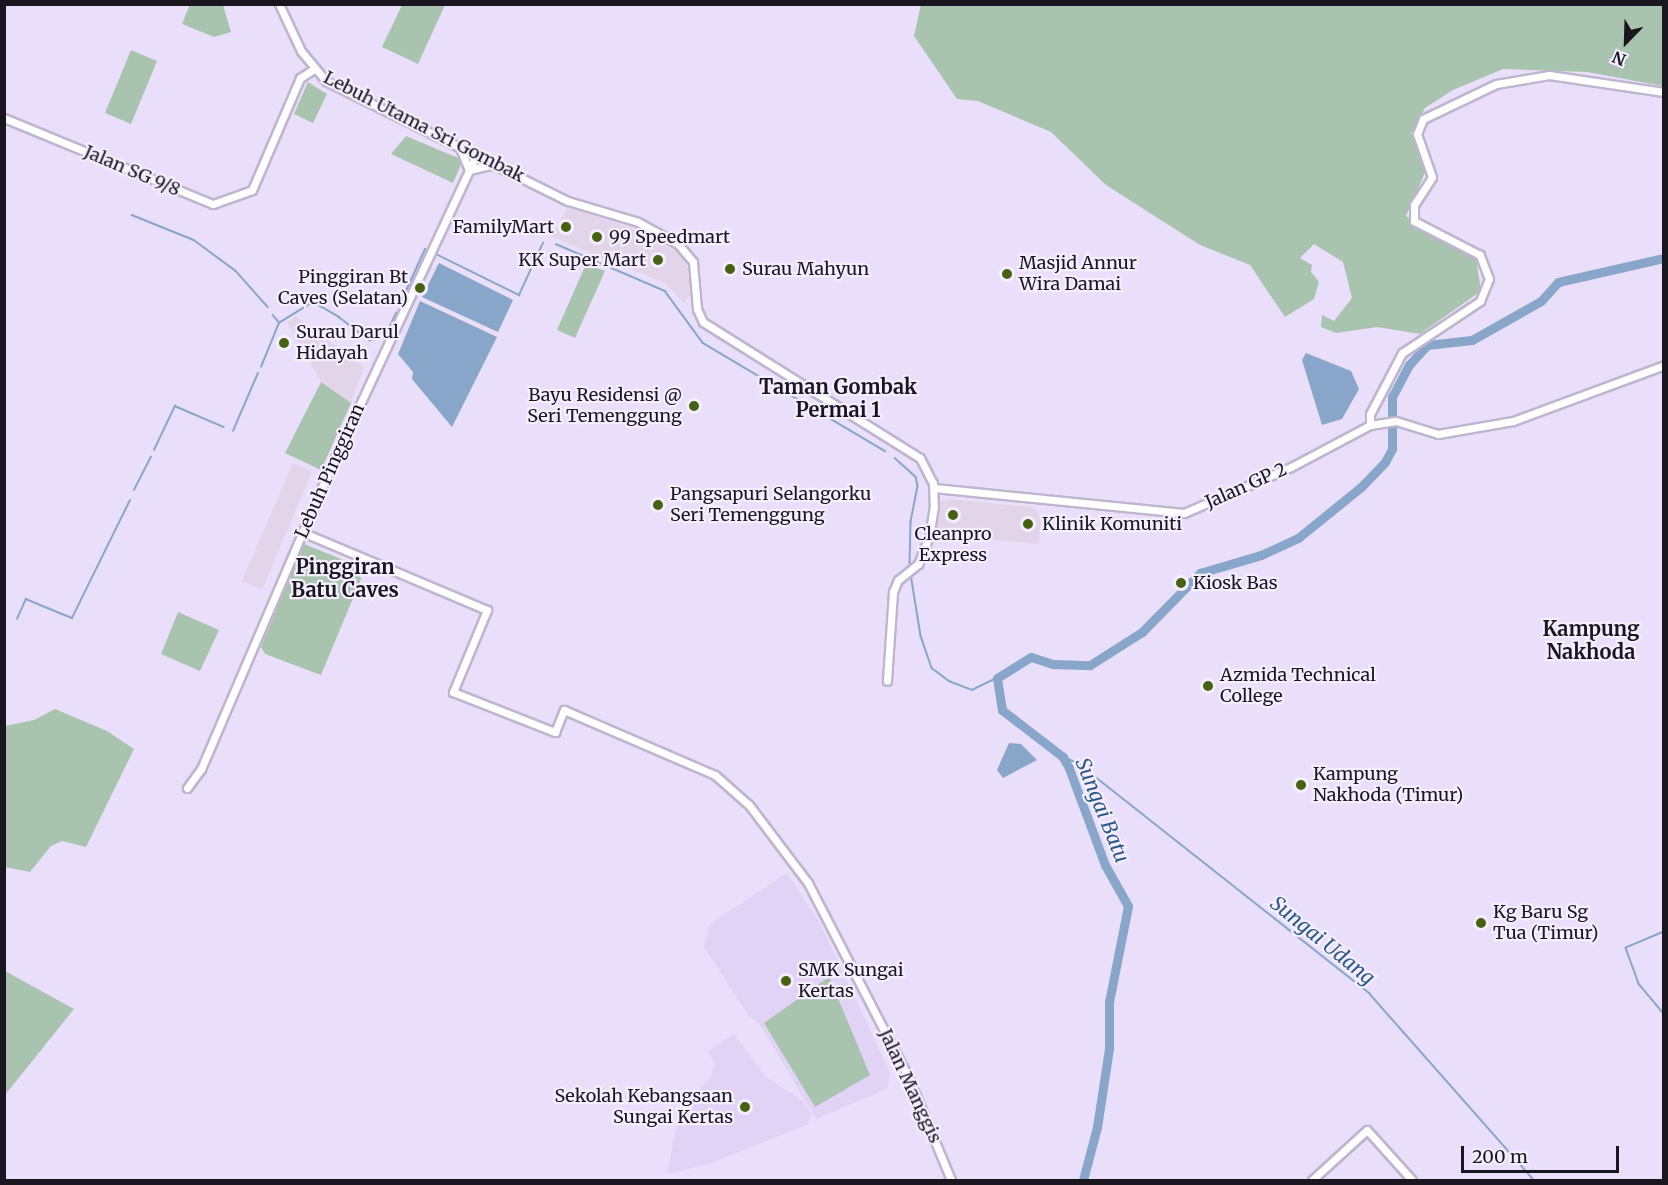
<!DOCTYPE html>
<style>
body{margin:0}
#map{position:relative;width:1668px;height:1185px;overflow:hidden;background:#e9dffa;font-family:Merriweather,serif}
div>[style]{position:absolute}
.commercial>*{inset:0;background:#e2d5e9}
.built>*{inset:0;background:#e0d3f5}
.green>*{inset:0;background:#a8c4ae}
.water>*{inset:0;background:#87a6c9}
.stream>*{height:1.5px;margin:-0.75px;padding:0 0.75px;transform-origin:0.75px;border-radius:0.75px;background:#87a6c9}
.river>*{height:9px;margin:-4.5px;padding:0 4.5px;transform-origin:4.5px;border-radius:4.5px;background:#87a6c9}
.roads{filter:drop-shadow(2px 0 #bfb5cf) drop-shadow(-2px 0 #bfb5cf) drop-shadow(0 2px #bfb5cf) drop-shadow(0 -2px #bfb5cf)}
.minor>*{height:7px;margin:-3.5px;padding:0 3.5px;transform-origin:3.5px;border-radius:3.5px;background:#fff}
.dots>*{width:16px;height:16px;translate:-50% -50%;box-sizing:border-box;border:3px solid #f4eeff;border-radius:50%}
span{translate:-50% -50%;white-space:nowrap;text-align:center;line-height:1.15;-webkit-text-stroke:4.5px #f4eeff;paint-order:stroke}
.street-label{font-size:18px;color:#19161f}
.poi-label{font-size:18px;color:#19161f}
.right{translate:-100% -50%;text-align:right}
.left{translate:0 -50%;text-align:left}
.neighbourhood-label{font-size:20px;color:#19161f;font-weight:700}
.water-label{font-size:20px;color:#2c5988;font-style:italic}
.frame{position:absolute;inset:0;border:6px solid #19161f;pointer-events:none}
.north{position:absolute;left:1596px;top:12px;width:60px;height:60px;-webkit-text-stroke:4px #f4eeff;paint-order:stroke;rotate:203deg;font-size:16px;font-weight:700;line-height:24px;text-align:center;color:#19161f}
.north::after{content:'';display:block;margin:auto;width:21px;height:27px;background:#19161f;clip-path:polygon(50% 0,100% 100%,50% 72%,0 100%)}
.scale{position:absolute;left:1461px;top:1146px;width:158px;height:27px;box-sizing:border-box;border:3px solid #19161f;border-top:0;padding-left:8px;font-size:18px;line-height:21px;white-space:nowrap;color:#19161f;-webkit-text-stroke:4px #f4eeff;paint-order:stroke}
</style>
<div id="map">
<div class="commercial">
<div style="clip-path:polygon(567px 207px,640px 231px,687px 258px,690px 295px,684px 303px,665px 283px,552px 237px)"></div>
<div style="clip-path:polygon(296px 316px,364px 367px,351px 403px,321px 382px,287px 322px)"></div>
<div style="clip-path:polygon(293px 463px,312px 471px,262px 590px,242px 581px)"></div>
<div style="clip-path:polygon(949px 499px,1032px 507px,1041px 517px,1039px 544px,933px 534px,937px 502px)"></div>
</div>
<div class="built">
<div style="clip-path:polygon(787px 873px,821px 925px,890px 1073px,888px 1088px,816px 1119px,760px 1025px,748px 1015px,704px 947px,710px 924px)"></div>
<div style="clip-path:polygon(734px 1034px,767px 1078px,803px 1101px,812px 1115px,808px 1124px,709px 1164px,667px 1174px,679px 1113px,711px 1076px,715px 1064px,708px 1051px)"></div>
</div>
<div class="green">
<div style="clip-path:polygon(190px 4px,223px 5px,231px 32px,214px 37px,182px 24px)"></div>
<div style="clip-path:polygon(921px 4px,1663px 5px,1663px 86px,1587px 72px,1503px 69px,1453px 90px,1425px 108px,1411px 133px,1426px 170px,1406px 216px,1476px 258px,1481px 291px,1420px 334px,1377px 327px,1336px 333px,1321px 327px,1322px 315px,1334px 321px,1352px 298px,1343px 262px,1314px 244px,1300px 258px,1312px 265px,1311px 272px,1319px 282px,1314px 299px,1285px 317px,1250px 265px,1200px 245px,1106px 185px,1051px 132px,978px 101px,957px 99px,914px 36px)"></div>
<div style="clip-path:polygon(402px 5px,445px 5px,418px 64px,382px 47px)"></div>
<div style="clip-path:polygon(131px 50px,157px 61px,131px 124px,105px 113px)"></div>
<div style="clip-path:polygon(308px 82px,327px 94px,313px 123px,294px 114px)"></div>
<div style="clip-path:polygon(406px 136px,463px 160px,453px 183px,391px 154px)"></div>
<div style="clip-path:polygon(586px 264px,605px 271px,575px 338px,557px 330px)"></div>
<div style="clip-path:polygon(321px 382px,351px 403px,321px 470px,285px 453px)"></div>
<div style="clip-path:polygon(304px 544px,356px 565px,361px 579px,321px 675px,265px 654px,261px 647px)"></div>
<div style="clip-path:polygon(178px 612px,219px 630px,200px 671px,161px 654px)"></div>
<div style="clip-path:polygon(55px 709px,107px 731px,134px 749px,86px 847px,62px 841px,51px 846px,30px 872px,5px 867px,5px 726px,34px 720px)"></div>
<div style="clip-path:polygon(5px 971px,74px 1009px,5px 1095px)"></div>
<div style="clip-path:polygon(829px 977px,870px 1075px,815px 1107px,764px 1023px)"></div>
</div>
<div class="water">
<div style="clip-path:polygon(439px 263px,513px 300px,498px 332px,422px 297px)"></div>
<div style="clip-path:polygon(420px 301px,497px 337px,452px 427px,412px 379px,413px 372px,398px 354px)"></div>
<div style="clip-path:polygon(1306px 353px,1351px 371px,1359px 389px,1342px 419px,1322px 425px,1302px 360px)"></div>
<div style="clip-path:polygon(1009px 743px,1021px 744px,1037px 760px,1003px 778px,997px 770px)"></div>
</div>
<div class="stream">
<div style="left:132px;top:215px;width:67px;rotate:22deg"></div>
<div style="left:194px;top:240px;width:52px;rotate:36.4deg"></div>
<div style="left:236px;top:271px;width:48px;rotate:48.4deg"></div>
<div style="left:556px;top:244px;width:119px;rotate:23.3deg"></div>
<div style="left:665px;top:291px;width:64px;rotate:53.8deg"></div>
<div style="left:703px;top:343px;width:212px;rotate:30.7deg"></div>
<div style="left:436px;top:254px;width:93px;rotate:26.3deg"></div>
<div style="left:519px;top:295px;width:57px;rotate:-65.2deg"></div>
<div style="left:401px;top:302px;width:58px;rotate:-65.6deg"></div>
<div style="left:273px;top:315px;width:8px;rotate:50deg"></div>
<div style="left:261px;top:367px;width:48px;rotate:-67.8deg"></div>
<div style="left:279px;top:323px;width:36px;rotate:-32deg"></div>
<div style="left:310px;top:304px;width:5px;rotate:-11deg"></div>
<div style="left:315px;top:303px;width:28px;rotate:30deg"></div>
<div style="left:339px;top:317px;width:39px;rotate:37deg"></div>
<div style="left:370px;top:340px;width:14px;rotate:-8deg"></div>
<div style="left:384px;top:338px;width:28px;rotate:-64deg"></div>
<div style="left:233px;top:431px;width:63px;rotate:-66.7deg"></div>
<div style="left:154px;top:450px;width:49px;rotate:-64.5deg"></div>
<div style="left:175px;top:406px;width:53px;rotate:23.2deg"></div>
<div style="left:895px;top:458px;width:28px;rotate:42deg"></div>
<div style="left:916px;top:477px;width:9px;rotate:77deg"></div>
<div style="left:918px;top:486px;width:37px;rotate:101deg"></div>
<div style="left:911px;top:522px;width:44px;rotate:91.3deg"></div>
<div style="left:134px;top:490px;width:37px;rotate:-63deg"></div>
<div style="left:911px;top:574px;width:63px;rotate:80.8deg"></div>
<div style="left:921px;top:636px;width:34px;rotate:71deg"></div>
<div style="left:932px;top:668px;width:21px;rotate:37deg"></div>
<div style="left:949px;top:681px;width:25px;rotate:21deg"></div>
<div style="left:972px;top:690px;width:28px;rotate:-26deg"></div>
<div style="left:4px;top:614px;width:1px"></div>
<div style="left:17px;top:619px;width:22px;rotate:-66deg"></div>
<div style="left:26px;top:599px;width:50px;rotate:22.4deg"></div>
<div style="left:72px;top:618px;width:131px;rotate:-63.8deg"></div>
<div style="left:1063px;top:757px;width:16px;rotate:22deg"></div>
<div style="left:1078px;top:763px;width:372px;rotate:38.3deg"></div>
<div style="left:1370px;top:994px;width:248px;rotate:48.6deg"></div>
<div style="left:1664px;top:932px;width:41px;rotate:157.2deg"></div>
<div style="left:1626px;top:948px;width:38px;rotate:70deg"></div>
<div style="left:1639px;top:984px;width:39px;rotate:50deg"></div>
</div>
<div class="river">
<div style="left:1083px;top:1180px;width:55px;rotate:-75.2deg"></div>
<div style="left:1097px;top:1127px;width:79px;rotate:-81.3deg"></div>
<div style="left:1109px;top:1049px;width:47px;rotate:-90deg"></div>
<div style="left:1109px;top:1002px;width:98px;rotate:-78.8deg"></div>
<div style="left:1128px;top:906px;width:47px;rotate:-119.3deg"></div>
<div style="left:1105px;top:865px;width:103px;rotate:-110.4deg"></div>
<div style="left:1069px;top:768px;width:13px;rotate:-119deg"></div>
<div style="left:1063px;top:757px;width:77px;rotate:-142.4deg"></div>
<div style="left:1002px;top:710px;width:32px;rotate:-99deg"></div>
<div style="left:997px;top:678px;width:40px;rotate:-32deg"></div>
<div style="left:1031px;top:657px;width:22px;rotate:18deg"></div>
<div style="left:1052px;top:664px;width:38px;rotate:2deg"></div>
<div style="left:1090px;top:665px;width:62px;rotate:-32.4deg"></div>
<div style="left:1142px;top:632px;width:83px;rotate:-45.5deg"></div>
<div style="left:1200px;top:573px;width:64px;rotate:-16.4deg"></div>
<div style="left:1261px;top:555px;width:41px;rotate:-24.7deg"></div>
<div style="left:1298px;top:538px;width:81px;rotate:-39deg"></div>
<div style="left:1361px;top:487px;width:35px;rotate:-46deg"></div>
<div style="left:1385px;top:462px;width:15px;rotate:-62deg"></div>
<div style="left:1392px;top:449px;width:52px;rotate:-90deg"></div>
<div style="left:1392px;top:397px;width:36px;rotate:-62deg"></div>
<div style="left:1409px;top:365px;width:27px;rotate:-48deg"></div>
<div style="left:1427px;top:345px;width:45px;rotate:-6.3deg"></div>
<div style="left:1472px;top:340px;width:79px;rotate:-29.5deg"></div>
<div style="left:1541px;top:301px;width:25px;rotate:-48deg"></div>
<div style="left:1558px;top:282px;width:109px;rotate:-12.8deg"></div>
</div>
<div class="roads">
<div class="minor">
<div style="left:279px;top:4px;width:52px;rotate:64.9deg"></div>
<div style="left:301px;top:51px;width:39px;rotate:50deg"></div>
<div style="left:326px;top:81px;width:270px;rotate:26.4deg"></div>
<div style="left:568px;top:201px;width:73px;rotate:16.7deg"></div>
<div style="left:638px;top:222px;width:46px;rotate:28.8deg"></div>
<div style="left:678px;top:244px;width:23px;rotate:50deg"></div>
<div style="left:693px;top:262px;width:47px;rotate:85.1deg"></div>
<div style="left:697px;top:309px;width:14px;rotate:65deg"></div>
<div style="left:703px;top:322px;width:256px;rotate:32.1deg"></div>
<div style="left:920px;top:458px;width:28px;rotate:63deg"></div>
<div style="left:933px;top:483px;width:23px;rotate:88deg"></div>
<div style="left:934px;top:506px;width:30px;rotate:99deg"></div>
<div style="left:929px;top:536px;width:30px;rotate:111deg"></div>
<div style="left:918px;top:564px;width:26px;rotate:141deg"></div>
<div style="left:898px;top:580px;width:13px;rotate:113deg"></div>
<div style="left:893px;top:592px;width:89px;rotate:93.9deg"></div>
<div style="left:4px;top:118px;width:226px;rotate:22.4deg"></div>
<div style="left:213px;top:204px;width:41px;rotate:-19.7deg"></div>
<div style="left:252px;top:190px;width:122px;rotate:-66.8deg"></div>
<div style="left:300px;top:78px;width:17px;rotate:-33deg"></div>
<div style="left:460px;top:148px;width:24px;rotate:68deg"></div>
<div style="left:469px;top:170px;width:27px;rotate:-13deg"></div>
<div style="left:1370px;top:425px;width:11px;rotate:-90deg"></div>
<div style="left:1370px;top:414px;width:69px;rotate:-62.3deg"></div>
<div style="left:1402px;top:353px;width:94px;rotate:-33.7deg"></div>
<div style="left:1480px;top:301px;width:24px;rotate:-68deg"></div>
<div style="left:1489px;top:279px;width:26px;rotate:-111deg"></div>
<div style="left:1480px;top:255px;width:74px;rotate:-152.7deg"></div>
<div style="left:1414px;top:221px;width:16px;rotate:-90deg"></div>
<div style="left:1414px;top:205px;width:33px;rotate:-57deg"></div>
<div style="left:1432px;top:177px;width:46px;rotate:-109.2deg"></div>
<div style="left:1417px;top:134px;width:16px;rotate:-68deg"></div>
<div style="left:1423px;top:119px;width:81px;rotate:-25.6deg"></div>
<div style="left:1496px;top:84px;width:54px;rotate:-9.6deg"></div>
<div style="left:1549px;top:75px;width:116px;rotate:8.4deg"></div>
<div style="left:934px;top:488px;width:251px;rotate:5.7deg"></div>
<div style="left:1184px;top:513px;width:116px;rotate:-23.3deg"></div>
<div style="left:1291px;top:467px;width:89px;rotate:-28deg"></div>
<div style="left:1370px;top:425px;width:26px;rotate:-9deg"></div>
<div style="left:1396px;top:421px;width:44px;rotate:17.2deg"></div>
<div style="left:1438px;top:434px;width:76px;rotate:-9.8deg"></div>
<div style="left:1513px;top:421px;width:161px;rotate:-20.3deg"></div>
<div style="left:302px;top:532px;width:201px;rotate:22.9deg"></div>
<div style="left:487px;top:610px;width:89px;rotate:112.5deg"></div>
<div style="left:453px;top:692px;width:110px;rotate:21.4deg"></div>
<div style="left:555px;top:732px;width:24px;rotate:-68deg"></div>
<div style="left:564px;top:710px;width:164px;rotate:23.3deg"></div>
<div style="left:715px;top:775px;width:45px;rotate:41.4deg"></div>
<div style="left:749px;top:805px;width:98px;rotate:52.9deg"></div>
<div style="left:808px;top:883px;width:220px;rotate:62.7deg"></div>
<div style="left:909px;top:1079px;width:109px;rotate:67.4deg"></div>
<div style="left:187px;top:788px;width:24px;rotate:-54deg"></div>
<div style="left:201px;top:769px;width:320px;rotate:-66.8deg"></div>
<div style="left:327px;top:475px;width:354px;rotate:-65deg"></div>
<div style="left:1312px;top:1180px;width:74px;rotate:-42.3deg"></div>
<div style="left:1367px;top:1130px;width:67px;rotate:48deg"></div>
</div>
</div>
<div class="dots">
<div style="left:566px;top:227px;background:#466111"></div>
<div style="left:597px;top:237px;background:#466111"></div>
<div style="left:658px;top:260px;background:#466111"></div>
<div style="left:730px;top:269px;background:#466111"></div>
<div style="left:1007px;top:274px;background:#466111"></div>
<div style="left:420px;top:288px;background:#466111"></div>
<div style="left:284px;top:343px;background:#466111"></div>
<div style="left:694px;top:406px;background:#466111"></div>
<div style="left:658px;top:505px;background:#466111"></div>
<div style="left:953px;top:515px;background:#466111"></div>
<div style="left:1028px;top:524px;background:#466111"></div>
<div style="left:1181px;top:583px;background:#466111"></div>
<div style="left:1208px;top:686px;background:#466111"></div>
<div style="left:1301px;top:785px;background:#466111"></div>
<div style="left:1481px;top:923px;background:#466111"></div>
<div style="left:786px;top:981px;background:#466111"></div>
<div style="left:745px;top:1107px;background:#466111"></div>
</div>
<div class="street-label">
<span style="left:424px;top:127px;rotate:27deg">Lebuh Utama Sri Gombak</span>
<span style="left:132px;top:171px;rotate:23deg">Jalan SG 9/8</span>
<span style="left:330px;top:471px;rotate:-66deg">Lebuh Pinggiran</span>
<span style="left:1246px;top:486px;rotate:-24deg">Jalan GP 2</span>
<span style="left:910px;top:1086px;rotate:65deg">Jalan Manggis</span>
</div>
<div class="poi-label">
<span class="right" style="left:554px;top:227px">FamilyMart</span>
<span class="left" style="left:609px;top:237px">99 Speedmart</span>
<span class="right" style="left:646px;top:260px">KK Super Mart</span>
<span class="left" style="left:1019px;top:274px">Masjid Annur<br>Wira Damai</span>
<span class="left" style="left:742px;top:269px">Surau Mahyun</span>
<span class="right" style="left:408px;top:288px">Pinggiran Bt<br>Caves (Selatan)</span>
<span class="left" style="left:296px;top:343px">Surau Darul<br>Hidayah</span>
<span class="right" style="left:682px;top:406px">Bayu Residensi @<br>Seri Temenggung</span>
<span class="left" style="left:670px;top:505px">Pangsapuri Selangorku<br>Seri Temenggung</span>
<span class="left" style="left:1042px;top:524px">Klinik Komuniti</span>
<span style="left:953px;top:545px">Cleanpro<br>Express</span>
<span class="left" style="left:1193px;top:583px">Kiosk Bas</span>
<span class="left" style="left:1220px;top:686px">Azmida Technical<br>College</span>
<span class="left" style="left:1313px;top:785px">Kampung<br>Nakhoda (Timur)</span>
<span class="left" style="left:1493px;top:923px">Kg Baru Sg<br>Tua (Timur)</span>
<span class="left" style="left:798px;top:981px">SMK Sungai<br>Kertas</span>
<span class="right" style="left:733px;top:1107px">Sekolah Kebangsaan<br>Sungai Kertas</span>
</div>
<div class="neighbourhood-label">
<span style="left:838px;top:398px">Taman Gombak<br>Permai 1</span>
<span style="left:345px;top:578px">Pinggiran<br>Batu Caves</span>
<span style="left:1591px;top:640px">Kampung<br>Nakhoda</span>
</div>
<div class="water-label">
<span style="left:1103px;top:810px;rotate:68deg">Sungai Batu</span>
<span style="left:1323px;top:940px;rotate:39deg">Sungai Udang</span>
</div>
<div class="frame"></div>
<div class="north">N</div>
<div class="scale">200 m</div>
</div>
